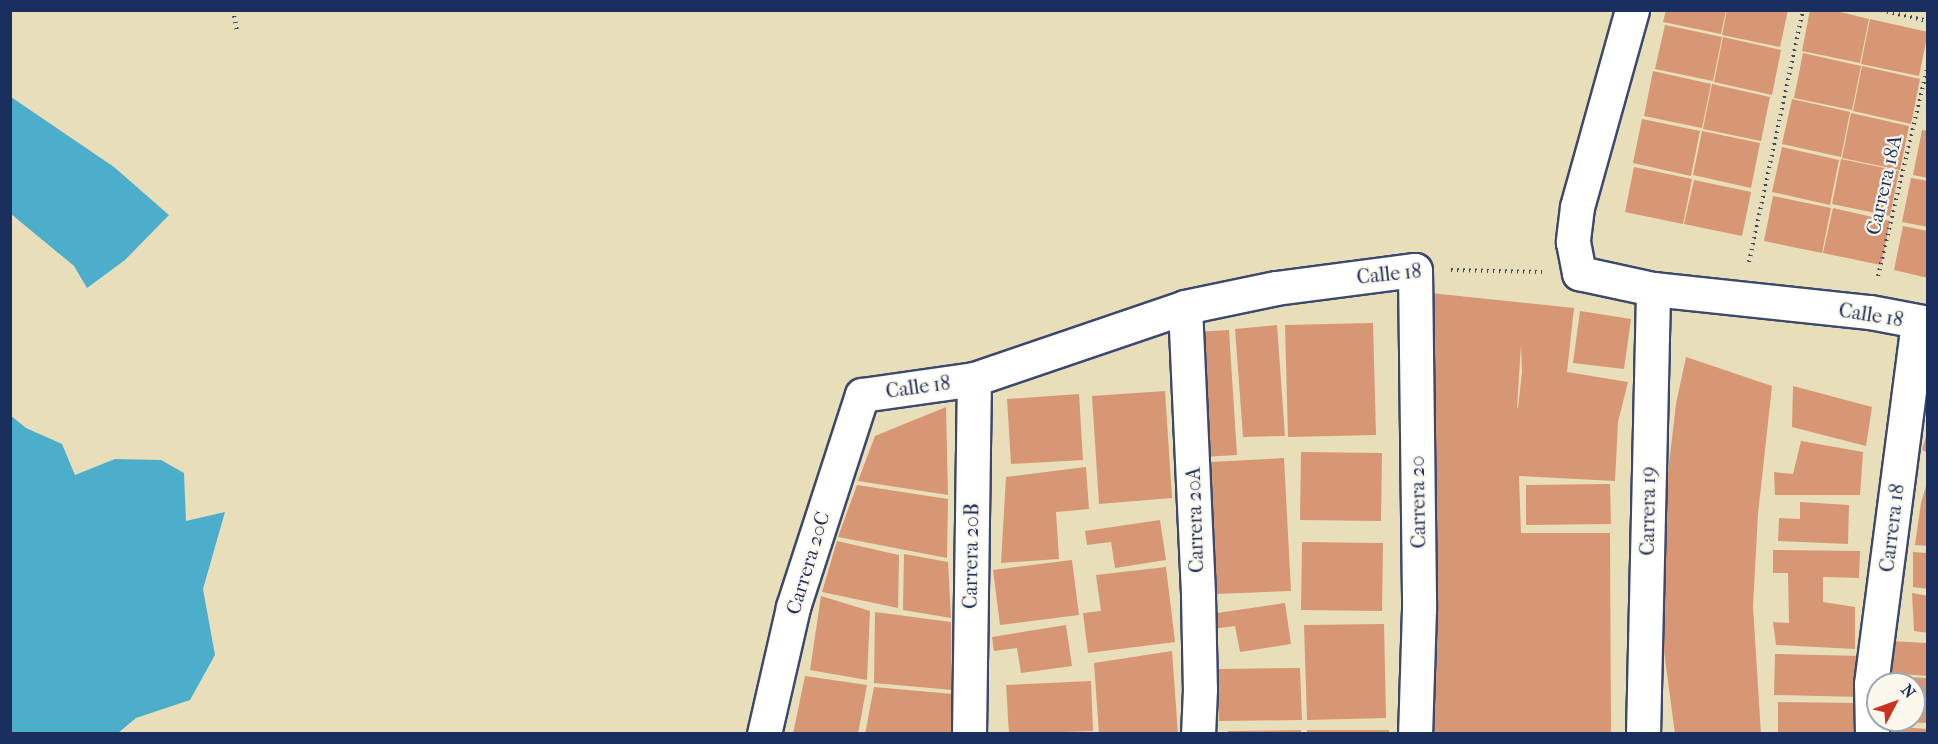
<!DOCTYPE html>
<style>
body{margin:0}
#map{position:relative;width:1938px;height:744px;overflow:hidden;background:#e9deba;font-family:"IM FELL French Canon",serif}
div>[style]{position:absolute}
.water>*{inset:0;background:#4daecc}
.building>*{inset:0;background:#d79775}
.path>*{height:4px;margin-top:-2px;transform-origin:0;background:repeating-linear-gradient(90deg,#3a496c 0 1.5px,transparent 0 6px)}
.roads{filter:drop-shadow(2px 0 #3a496c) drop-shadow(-2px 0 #3a496c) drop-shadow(0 2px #3a496c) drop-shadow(0 -2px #3a496c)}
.minor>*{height:33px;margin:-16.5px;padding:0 16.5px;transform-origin:16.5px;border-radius:16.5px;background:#fff}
span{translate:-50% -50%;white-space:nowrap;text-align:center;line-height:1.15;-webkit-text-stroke:4.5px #fbf7ec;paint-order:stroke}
.street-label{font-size:20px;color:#1b2f5e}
.frame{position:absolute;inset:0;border:12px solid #1b2f5e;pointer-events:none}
.north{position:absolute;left:1866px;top:672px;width:60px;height:60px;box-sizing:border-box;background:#fbf7ec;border:2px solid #a1a7b3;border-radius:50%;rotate:49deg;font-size:16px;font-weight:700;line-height:24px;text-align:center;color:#1b2f5e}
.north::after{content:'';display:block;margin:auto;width:21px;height:27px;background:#c8321e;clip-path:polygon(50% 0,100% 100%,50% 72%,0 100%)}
</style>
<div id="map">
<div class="water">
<div style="clip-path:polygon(11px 97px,114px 167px,169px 215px,125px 260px,87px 288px,74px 266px,11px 214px)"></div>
<div style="clip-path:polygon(10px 415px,26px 428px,62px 444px,75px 475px,115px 459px,161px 460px,184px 473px,186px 521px,225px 512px,203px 589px,215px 655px,190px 700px,136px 718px,118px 733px,11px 733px)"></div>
</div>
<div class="building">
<div style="clip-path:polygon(1666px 10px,1726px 10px,1721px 34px,1663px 22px)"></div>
<div style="clip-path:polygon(1727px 10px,1788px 10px,1780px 47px,1722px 35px)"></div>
<div style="clip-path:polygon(1810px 10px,1832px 10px,1869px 19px,1860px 63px,1802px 51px)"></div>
<div style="clip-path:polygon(1870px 19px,1928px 32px,1919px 76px,1861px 64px)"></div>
<div style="clip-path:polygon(1665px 25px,1722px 37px,1713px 81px,1655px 69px)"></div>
<div style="clip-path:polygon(1723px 37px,1781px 50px,1772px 95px,1714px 82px)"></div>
<div style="clip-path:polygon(1803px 53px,1861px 66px,1852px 110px,1794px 98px)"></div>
<div style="clip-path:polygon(1862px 66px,1920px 79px,1911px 124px,1853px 111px)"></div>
<div style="clip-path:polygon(1653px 71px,1711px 84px,1702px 128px,1644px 116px)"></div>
<div style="clip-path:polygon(1712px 84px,1770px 97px,1761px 141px,1703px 129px)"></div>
<div style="clip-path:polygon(1792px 99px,1850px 112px,1841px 157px,1782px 144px)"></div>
<div style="clip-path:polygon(1851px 113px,1909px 126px,1900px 170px,1842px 158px)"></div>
<div style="clip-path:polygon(1642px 119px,1700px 131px,1691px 176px,1633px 163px)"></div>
<div style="clip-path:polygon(1922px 130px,1928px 131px,1928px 178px,1913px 175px)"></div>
<div style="clip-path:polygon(1702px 131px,1760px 143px,1751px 188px,1693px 175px)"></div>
<div style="clip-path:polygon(1782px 147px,1839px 160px,1830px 205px,1772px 192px)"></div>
<div style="clip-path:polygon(1841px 159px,1899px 171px,1890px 216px,1832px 204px)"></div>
<div style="clip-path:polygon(1634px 167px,1692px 179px,1683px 224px,1625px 212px)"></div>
<div style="clip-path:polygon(1911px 178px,1928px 181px,1928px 227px,1902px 222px)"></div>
<div style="clip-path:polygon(1694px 180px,1751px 192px,1742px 236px,1684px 224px)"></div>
<div style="clip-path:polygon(1773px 196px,1831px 208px,1822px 253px,1764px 241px)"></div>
<div style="clip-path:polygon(1833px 208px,1890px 221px,1881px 265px,1823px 253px)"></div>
<div style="clip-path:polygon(1903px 226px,1928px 231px,1928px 278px,1894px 270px)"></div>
<div style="clip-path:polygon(evenodd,1421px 292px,1574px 308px,1567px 372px,1628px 382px,1618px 422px,1615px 481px,1519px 476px,1521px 533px,1610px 533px,1611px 734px,1426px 734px,1421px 292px,1521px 345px,1522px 372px,1518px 408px,1517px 408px,1521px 345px)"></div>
<div style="clip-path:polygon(1580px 311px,1631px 319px,1624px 369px,1573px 363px)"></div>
<div style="clip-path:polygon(1373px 323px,1376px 435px,1288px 437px,1285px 325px)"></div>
<div style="clip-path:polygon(1277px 325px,1285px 436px,1243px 437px,1235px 329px)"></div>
<div style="clip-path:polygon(1229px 330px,1237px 455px,1203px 457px,1194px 332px)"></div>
<div style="clip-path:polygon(1686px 357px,1772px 386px,1758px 514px,1753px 606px,1761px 734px,1675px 734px,1658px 606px,1664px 507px,1676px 404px)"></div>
<div style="clip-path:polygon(1793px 386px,1872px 407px,1866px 446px,1792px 427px)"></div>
<div style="clip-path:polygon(1165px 391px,1172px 498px,1099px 504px,1092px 396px)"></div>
<div style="clip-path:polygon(1079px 394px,1083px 460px,1011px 464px,1007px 399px)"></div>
<div style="clip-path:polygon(946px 407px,948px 495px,858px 481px,875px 436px)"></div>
<div style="clip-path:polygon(1928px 429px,1928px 453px,1922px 450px)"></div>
<div style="clip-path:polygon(1801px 441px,1863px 452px,1860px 495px,1775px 495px,1774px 472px,1793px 474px)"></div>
<div style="clip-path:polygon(1301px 452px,1382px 453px,1381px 521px,1300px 520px)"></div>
<div style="clip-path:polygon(1284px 458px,1291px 591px,1217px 594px,1211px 462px)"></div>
<div style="clip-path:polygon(1086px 467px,1089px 509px,1056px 512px,1059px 559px,1001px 563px,1006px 477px)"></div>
<div style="clip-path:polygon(1928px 479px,1928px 546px,1915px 545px,1921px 503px)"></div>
<div style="clip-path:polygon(1610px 484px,1611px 524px,1526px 525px,1526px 485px)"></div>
<div style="clip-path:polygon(857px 485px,948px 499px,947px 558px,838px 537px)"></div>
<div style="clip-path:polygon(1800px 502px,1849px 505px,1848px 544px,1778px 541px,1779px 518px,1800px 519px)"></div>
<div style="clip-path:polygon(1160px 520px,1166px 560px,1115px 568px,1111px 542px,1087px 545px,1085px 531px)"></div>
<div style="clip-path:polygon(837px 541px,899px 555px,898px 608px,822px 592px)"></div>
<div style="clip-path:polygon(1302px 542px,1383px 543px,1382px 611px,1301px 610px)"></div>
<div style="clip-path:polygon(1773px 550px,1860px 551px,1859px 578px,1823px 577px,1823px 602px,1855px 607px,1855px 649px,1776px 645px,1773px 622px,1789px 623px,1788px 573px,1773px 573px)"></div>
<div style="clip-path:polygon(1913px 552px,1928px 553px,1928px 589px,1913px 587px)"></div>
<div style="clip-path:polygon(904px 554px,948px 562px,951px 618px,903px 610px)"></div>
<div style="clip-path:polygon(1072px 560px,1079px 615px,1000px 625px,993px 570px)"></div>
<div style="clip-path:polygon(1166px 567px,1175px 642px,1088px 653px,1083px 613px,1101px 611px,1096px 575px)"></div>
<div style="clip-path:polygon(1912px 593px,1928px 596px,1928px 633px,1914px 631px)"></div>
<div style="clip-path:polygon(821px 596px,870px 611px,867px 680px,810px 670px)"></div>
<div style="clip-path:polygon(1285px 603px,1291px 644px,1240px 652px,1235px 626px,1212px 629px,1210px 614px)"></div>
<div style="clip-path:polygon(875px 612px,951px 622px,952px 690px,874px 683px)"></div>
<div style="clip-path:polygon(1384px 624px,1386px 718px,1307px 720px,1304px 625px)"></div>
<div style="clip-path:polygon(1066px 625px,1072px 666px,1021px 673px,1017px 648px,994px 651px,992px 637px)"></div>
<div style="clip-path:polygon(1889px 641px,1928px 643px,1928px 676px,1887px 673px)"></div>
<div style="clip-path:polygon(1172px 651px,1178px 734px,1099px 734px,1094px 663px)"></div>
<div style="clip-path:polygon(1775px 654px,1861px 656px,1861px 697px,1774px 695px)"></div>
<div style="clip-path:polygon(1300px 668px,1302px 720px,1219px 721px,1217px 669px)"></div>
<div style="clip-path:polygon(805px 676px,867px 685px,858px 734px,793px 734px)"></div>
<div style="clip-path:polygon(1886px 676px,1928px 678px,1928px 723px,1904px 722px,1914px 720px,1914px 684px,1886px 684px)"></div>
<div style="clip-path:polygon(1091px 681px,1093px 731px,1009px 734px,1006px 685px)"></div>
<div style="clip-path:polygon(874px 687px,953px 694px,954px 734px,865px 734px)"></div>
<div style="clip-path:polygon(1778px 702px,1860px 703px,1858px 734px,1778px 734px)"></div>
<div style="clip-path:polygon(1887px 726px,1928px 729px,1928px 734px,1887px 734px)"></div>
<div style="clip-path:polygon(1301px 730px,1301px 734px,1228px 734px,1228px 731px)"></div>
<div style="clip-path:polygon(1307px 730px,1389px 730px,1389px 734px,1307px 734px)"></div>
</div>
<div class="path">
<div style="left:233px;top:10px;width:20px;rotate:79deg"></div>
<div style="left:1881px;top:10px;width:48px;rotate:13.2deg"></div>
<div style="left:1749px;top:262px;width:258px;rotate:-77.9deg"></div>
<div style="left:1451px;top:270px;width:91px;rotate:1.3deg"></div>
<div style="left:1878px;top:276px;width:218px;rotate:-76.7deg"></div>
</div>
<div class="roads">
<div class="minor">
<div style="left:1632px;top:10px;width:205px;rotate:105.6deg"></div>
<div style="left:1577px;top:207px;width:35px;rotate:97deg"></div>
<div style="left:1573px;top:242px;width:32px;rotate:79deg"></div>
<div style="left:1579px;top:273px;width:76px;rotate:12.2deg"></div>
<div style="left:1653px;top:289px;width:218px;rotate:6.1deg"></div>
<div style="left:1870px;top:312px;width:59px;rotate:10.7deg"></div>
<div style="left:1185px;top:307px;width:289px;rotate:87.4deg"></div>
<div style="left:1198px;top:596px;width:93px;rotate:88.8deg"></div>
<div style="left:1200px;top:689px;width:45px;rotate:92.5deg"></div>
<div style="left:764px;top:734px;width:130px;rotate:-77.1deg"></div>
<div style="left:793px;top:607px;width:223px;rotate:-72deg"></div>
<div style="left:862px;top:395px;width:113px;rotate:-8.1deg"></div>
<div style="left:974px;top:379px;width:223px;rotate:-18.8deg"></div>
<div style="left:1185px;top:307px;width:93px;rotate:-11.8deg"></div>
<div style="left:1276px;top:288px;width:140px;rotate:-7.4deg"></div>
<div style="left:1415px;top:270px;width:339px;rotate:89.3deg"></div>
<div style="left:1419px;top:609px;width:125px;rotate:91.8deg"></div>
<div style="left:969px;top:734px;width:355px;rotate:-89.2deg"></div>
<div style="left:1643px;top:734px;width:445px;rotate:-88.7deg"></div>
<div style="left:1872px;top:734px;width:50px;rotate:-91.1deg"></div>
<div style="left:1871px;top:684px;width:365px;rotate:-82.6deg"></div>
</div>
</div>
<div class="street-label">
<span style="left:1884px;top:185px;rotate:-77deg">Carrera 18A</span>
<span style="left:1389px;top:274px;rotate:-6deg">Calle 18</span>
<span style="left:1871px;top:315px;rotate:9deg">Calle 18</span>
<span style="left:918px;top:387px;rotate:-8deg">Calle 18</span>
<span style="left:1418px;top:502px;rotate:-91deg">Carrera 20</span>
<span style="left:1648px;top:511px;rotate:-89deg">Carrera 19</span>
<span style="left:1195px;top:520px;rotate:-92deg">Carrera 20A</span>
<span style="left:1892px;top:528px;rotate:-83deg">Carrera 18</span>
<span style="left:971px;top:556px;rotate:-89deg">Carrera 20B</span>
<span style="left:808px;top:563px;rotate:-73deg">Carrera 20C</span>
</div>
<div class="frame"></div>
<div class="north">N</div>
</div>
